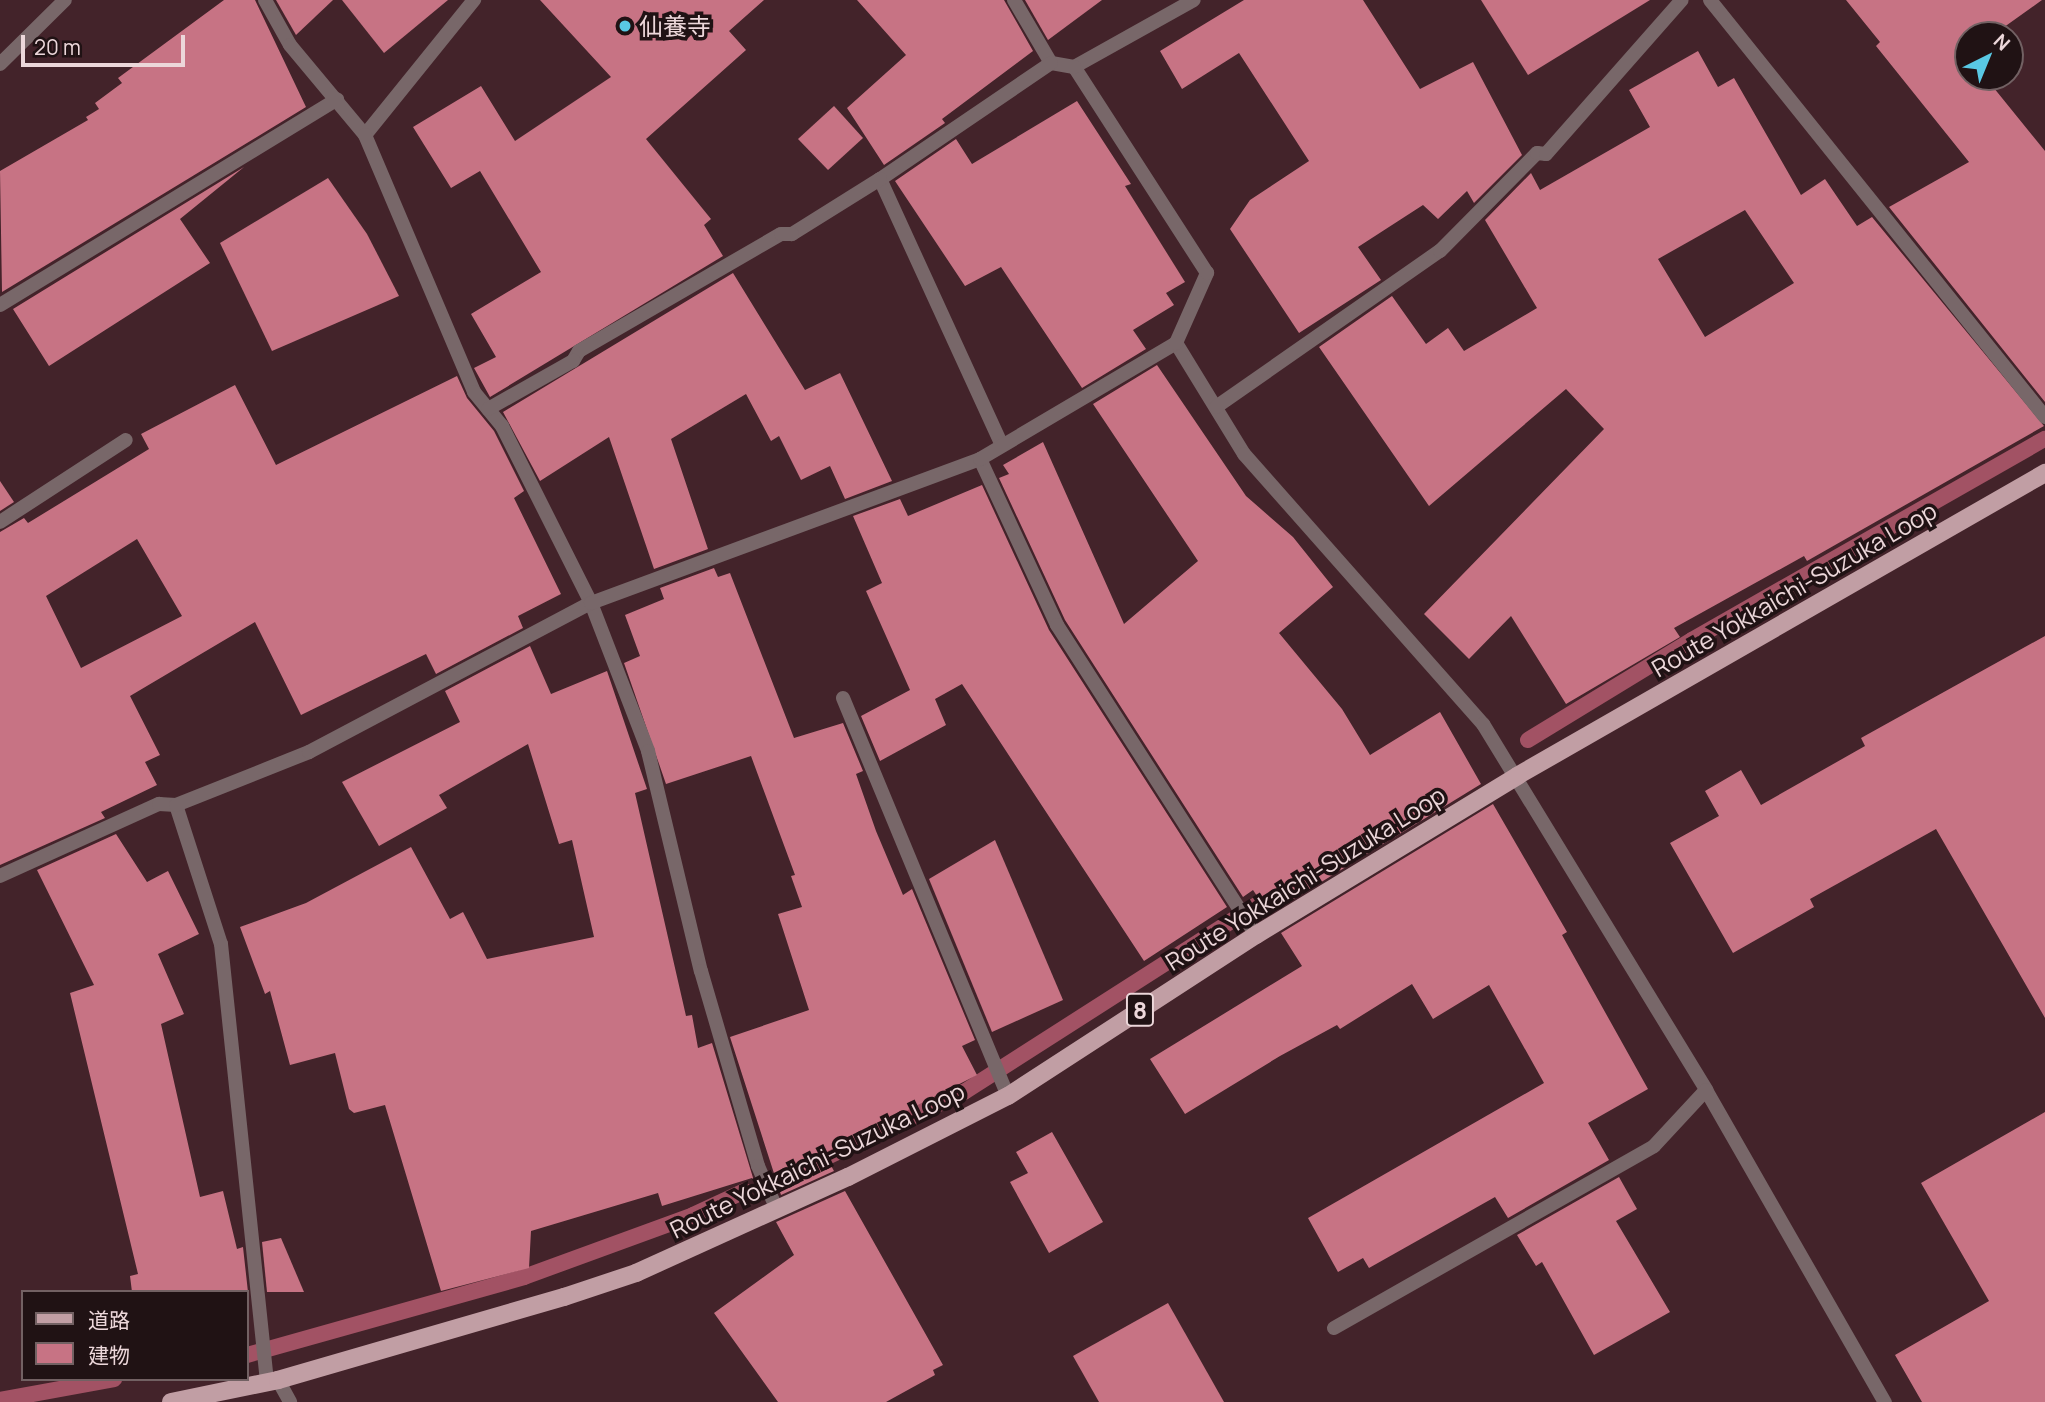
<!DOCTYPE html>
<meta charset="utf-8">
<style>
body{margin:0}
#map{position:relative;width:2045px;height:1402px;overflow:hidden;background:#43232a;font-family:Manrope,"Noto Sans JP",sans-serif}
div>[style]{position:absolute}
.stream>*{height:16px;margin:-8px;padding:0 8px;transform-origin:8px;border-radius:8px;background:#a25264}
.building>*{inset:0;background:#c77384}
.lane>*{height:14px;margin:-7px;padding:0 7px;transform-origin:7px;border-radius:7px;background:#786769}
.street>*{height:14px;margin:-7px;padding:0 7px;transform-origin:7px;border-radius:7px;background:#786769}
.primary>*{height:18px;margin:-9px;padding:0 9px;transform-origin:9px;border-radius:9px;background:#c19ea4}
.dots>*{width:19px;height:19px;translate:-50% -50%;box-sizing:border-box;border:4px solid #201214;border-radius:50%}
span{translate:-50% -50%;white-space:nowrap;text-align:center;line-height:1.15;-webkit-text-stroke:7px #201214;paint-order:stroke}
.shield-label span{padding:2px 5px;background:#201214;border:2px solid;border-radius:5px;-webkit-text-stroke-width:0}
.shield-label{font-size:23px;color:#ecd7da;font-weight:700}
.poi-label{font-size:24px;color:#ecd7da}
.left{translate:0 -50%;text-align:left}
.street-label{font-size:24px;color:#ecd7da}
.legend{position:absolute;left:21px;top:1290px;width:228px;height:91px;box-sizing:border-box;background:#201214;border:2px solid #726163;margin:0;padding:9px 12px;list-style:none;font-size:21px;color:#ecd7da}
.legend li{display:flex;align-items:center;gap:14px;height:35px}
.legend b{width:35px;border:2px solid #726163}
.north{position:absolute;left:1954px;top:21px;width:70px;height:70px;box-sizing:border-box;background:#201214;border:2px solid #726163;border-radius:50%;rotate:43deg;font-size:19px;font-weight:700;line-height:28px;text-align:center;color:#ecd7da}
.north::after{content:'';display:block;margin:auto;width:24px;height:32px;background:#59c8e4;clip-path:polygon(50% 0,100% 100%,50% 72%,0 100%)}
.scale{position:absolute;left:21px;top:35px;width:164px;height:32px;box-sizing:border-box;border:4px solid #ecd7da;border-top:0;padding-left:9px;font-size:21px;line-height:24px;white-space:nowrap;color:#ecd7da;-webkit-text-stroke:5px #201214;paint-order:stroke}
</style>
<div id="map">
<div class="stream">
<div style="left:1528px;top:740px;width:192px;rotate:-31.4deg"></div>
<div style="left:1692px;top:640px;width:406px;rotate:-29.7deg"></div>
<div style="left:808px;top:1166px;width:173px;rotate:-25.4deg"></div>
<div style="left:964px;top:1092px;width:371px;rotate:-32.6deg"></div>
<div style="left:247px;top:1355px;width:288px;rotate:-15.7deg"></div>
<div style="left:524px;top:1277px;width:180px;rotate:-20.1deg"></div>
<div style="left:693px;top:1215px;width:57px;rotate:-24.8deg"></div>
<div style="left:0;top:1400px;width:116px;rotate:-10.4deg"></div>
</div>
<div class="building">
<div style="clip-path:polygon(224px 0,255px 0,306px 107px,2px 292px,0 171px,88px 120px,86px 117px,99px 109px,95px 103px,122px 83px,118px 78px)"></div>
<div style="clip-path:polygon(276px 0,333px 0,296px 35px)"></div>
<div style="clip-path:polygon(342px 0,448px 0,384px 53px)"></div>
<div style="clip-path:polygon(540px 0,764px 0,729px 31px,746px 50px,646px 139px,711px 219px,704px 225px,723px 256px,490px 397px,474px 368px,496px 357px,471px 314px,541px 272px,480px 171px,451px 188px,413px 127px,481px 86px,515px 141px,611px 77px)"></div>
<div style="clip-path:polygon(857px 0,1004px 0,1033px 51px,942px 119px,945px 123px,884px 165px,847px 108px,906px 55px)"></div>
<div style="clip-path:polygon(1025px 0,1102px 0,1048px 40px)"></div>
<div style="clip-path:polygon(1244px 0,1363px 0,1420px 89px,1473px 62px,1522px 155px,1474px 203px,1467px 191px,1438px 219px,1423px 205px,1358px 247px,1381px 280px,1299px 333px,1230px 229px,1250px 200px,1309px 161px,1239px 53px,1182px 89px,1160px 51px)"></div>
<div style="clip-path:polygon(1481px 0,1650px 0,1528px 75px)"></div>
<div style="clip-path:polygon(1846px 0,2042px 0,1993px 35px,1968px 35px,1966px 54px,1968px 77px,1985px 77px,2045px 151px,2045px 402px,1889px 207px,1969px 162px,1876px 46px,1880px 42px)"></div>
<div style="clip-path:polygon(evenodd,1698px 51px,1718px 87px,1734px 78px,1801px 195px,1825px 179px,1857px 226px,1872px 217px,2044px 426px,1807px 561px,1804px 556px,1674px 628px,1680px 637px,1566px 704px,1511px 616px,1469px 659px,1424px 614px,1604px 429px,1566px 389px,1429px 506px,1319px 347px,1392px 296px,1426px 344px,1448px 328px,1464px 351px,1537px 308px,1485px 220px,1531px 173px,1540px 190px,1650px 127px,1629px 90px,1698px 51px,1745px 210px,1794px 283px,1705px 337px,1658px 259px,1745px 210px)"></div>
<div style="clip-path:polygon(1077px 101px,1131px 184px,1125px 186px,1185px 282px,1166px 293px,1174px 305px,1133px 330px,1146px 349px,1082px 388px,1001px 267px,965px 286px,895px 181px,956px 139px,972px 164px)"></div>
<div style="clip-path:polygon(834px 106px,863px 138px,828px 170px,798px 139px)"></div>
<div style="clip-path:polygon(244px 167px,180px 219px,210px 263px,49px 366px,13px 309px)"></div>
<div style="clip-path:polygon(328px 178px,367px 234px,399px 296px,272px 351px,220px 243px)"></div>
<div style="clip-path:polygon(733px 273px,805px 390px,840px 373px,892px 481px,845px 499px,830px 466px,801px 480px,779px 436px,771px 441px,746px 394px,671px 439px,708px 549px,654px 569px,609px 437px,540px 481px,503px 412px)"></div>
<div style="clip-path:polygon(1157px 365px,1246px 496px,1293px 537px,1333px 587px,1279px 633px,1342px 709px,1370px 755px,1440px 712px,1481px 784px,1269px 914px,1253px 890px,1243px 897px,1065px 620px,999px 478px,1009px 474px,1003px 465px,1043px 442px,1124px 624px,1198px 561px,1093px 404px)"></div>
<div style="clip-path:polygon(evenodd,457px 376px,467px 398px,494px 431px,524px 491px,514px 498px,561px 594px,518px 616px,523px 628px,436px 674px,426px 654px,301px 715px,255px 622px,130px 696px,160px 755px,145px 762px,157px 785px,101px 812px,105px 818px,0 865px,0 532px,24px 518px,28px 523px,149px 449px,141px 434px,235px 385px,276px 465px,457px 376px,137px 539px,182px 616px,81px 668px,46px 596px,137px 539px)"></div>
<div style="clip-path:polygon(0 481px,14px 502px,0 511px)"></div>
<div style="clip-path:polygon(982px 485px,1049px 630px,1227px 907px,1144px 961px,962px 684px,935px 699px,946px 725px,880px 761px,861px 716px,910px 690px,866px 591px,882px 583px,853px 516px,900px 499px,908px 516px)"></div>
<div style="clip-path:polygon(714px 568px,718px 577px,730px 573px,794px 738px,843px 723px,863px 771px,856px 774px,876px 831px,903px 895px,912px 889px,975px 1040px,962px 1046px,977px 1075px,824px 1153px,834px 1171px,781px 1195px,730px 1037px,809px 1010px,778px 914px,802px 907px,791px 876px,795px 875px,751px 756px,666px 784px,624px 663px,640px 656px,625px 615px,664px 599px,660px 588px)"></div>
<div style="clip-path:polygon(2045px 636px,2045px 1018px,1936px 829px,1810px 899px,1814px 907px,1733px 953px,1670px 843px,1719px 816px,1705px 791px,1741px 770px,1761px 805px,1865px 746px,1861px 738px)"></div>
<div style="clip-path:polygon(530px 646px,551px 694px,607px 671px,647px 789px,635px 793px,686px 1016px,692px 1015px,698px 1048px,712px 1043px,754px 1181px,752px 1178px,662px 1206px,658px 1193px,531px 1231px,529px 1268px,441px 1291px,385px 1105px,354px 1113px,349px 1109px,335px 1053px,290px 1065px,270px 991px,265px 994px,240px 927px,306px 903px,411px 847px,450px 919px,463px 912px,487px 959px,594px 937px,572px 840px,559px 844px,528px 744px,439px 795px,447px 808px,379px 846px,342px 782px,460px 722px,445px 691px)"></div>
<div style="clip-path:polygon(1493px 804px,1567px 932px,1562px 935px,1648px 1089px,1588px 1123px,1609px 1160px,1508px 1218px,1495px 1197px,1369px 1268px,1363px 1258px,1338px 1272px,1308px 1218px,1544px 1083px,1489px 985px,1433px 1019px,1412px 984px,1340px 1029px,1337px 1025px,1280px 1056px,1185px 1114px,1150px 1059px,1302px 966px,1281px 933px)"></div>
<div style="clip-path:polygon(116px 834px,147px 882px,168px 871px,199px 934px,158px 954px,184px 1014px,161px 1024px,200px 1197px,223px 1191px,237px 1249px,243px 1247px,248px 1292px,132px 1292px,130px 1276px,138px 1274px,70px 993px,94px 985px,37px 870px)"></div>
<div style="clip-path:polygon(995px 840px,1063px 1000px,992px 1032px,929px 879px)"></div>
<div style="clip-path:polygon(2045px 1112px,2045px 1402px,1922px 1402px,1895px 1355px,1989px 1301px,1921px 1183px)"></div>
<div style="clip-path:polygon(1052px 1132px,1103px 1222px,1049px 1253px,1010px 1182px,1028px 1173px,1016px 1152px)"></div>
<div style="clip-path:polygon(1619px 1177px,1637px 1209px,1616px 1221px,1670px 1312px,1594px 1355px,1542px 1262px,1536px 1266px,1517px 1235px)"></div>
<div style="clip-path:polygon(845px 1191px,943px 1365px,933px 1370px,935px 1375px,886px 1402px,778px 1402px,714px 1313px,794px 1255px,776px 1222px)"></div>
<div style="clip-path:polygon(281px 1238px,304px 1292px,267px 1292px,262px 1242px)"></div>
<div style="clip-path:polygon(1168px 1303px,1224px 1402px,1099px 1402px,1073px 1356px)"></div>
</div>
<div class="lane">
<div style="left:1014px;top:0;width:73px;rotate:59.6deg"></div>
<div style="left:1074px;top:67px;width:137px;rotate:-29.2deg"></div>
<div style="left:365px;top:135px;width:174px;rotate:-51.1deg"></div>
<div style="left:0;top:305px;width:395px;rotate:-31.4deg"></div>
<div style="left:573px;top:361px;width:12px;rotate:-59deg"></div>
<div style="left:579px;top:351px;width:233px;rotate:-30.1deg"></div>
<div style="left:980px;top:459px;width:183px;rotate:65.1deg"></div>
<div style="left:1057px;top:625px;width:368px;rotate:57.3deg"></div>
<div style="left:0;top:522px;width:150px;rotate:-33.1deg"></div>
<div style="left:843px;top:698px;width:431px;rotate:67.5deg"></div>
</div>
<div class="street">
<div style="left:265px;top:0;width:51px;rotate:60.9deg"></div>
<div style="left:290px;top:45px;width:117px;rotate:50.2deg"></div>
<div style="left:365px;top:135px;width:279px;rotate:67deg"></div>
<div style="left:474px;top:392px;width:44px;rotate:50.5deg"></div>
<div style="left:502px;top:426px;width:198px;rotate:63.3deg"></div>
<div style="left:591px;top:603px;width:159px;rotate:68.9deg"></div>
<div style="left:648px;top:751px;width:226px;rotate:76.5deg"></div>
<div style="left:701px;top:971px;width:203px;rotate:73.7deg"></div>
<div style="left:758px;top:1166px;width:48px;rotate:66.6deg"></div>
<div style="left:1710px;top:0;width:535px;rotate:51.22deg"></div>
<div style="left:0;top:64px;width:91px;rotate:-44.6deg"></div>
<div style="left:880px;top:179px;width:293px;rotate:65.4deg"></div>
<div style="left:1176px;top:343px;width:130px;rotate:58.5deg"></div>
<div style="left:1244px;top:454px;width:361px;rotate:48.5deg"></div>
<div style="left:1483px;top:724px;width:429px;rotate:58.6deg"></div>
<div style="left:1706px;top:1090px;width:360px;rotate:60.2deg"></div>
<div style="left:1216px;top:407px;width:273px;rotate:-34.9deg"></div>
<div style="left:1440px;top:251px;width:138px;rotate:-45.3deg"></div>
<div style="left:1537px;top:153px;width:9px;rotate:6deg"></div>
<div style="left:1546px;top:154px;width:205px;rotate:-48.6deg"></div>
<div style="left:488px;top:409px;width:98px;rotate:-29.5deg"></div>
<div style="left:176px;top:805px;width:146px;rotate:72.1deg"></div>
<div style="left:221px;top:944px;width:440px;rotate:84deg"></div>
<div style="left:0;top:876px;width:175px;rotate:-24.4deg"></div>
<div style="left:159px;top:804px;width:17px;rotate:3deg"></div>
<div style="left:176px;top:805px;width:143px;rotate:-21.7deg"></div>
<div style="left:309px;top:752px;width:319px;rotate:-27.9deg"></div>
<div style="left:591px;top:603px;width:415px;rotate:-20.3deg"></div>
<div style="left:980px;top:459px;width:228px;rotate:-30.6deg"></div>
<div style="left:1176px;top:343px;width:77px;rotate:-66.1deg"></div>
<div style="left:1207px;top:273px;width:245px;rotate:-122.8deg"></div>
<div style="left:1074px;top:67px;width:23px;rotate:-170deg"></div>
<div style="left:1051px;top:63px;width:207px;rotate:145.8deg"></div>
<div style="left:880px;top:179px;width:104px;rotate:148deg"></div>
<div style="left:792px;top:234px;width:11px;rotate:180deg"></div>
<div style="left:1334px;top:1328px;width:368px;rotate:-29.6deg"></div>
<div style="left:1654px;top:1146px;width:76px;rotate:-47.1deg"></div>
<div style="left:278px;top:1380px;width:25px;rotate:61deg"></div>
</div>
<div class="primary">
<div style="left:171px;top:1402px;width:109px;rotate:-11.6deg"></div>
<div style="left:278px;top:1380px;width:298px;rotate:-16.2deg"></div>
<div style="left:564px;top:1297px;width:76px;rotate:-18.4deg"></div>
<div style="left:636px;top:1273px;width:233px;rotate:-24.4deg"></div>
<div style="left:848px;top:1177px;width:179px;rotate:-26.9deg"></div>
<div style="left:1008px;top:1096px;width:296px;rotate:-33deg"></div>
<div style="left:1256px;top:935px;width:306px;rotate:-31.3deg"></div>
<div style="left:1517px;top:776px;width:609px;rotate:-29.85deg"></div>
</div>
<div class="dots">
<div style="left:625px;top:26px;background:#59c8e4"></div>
</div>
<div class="shield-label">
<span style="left:1140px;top:1010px">8</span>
</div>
<div class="poi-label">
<span class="left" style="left:639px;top:26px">仙養寺</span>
</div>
<div class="street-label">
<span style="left:1794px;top:589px;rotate:-30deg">Route Yokkaichi-Suzuka Loop</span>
<span style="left:1305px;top:878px;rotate:-32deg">Route Yokkaichi-Suzuka Loop</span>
<span style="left:817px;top:1160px;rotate:-26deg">Route Yokkaichi-Suzuka Loop</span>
</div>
<ul class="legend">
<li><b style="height:9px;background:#c19ea4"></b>道路</li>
<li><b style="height:19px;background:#c77384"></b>建物</li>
</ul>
<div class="north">N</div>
<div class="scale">20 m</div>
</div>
